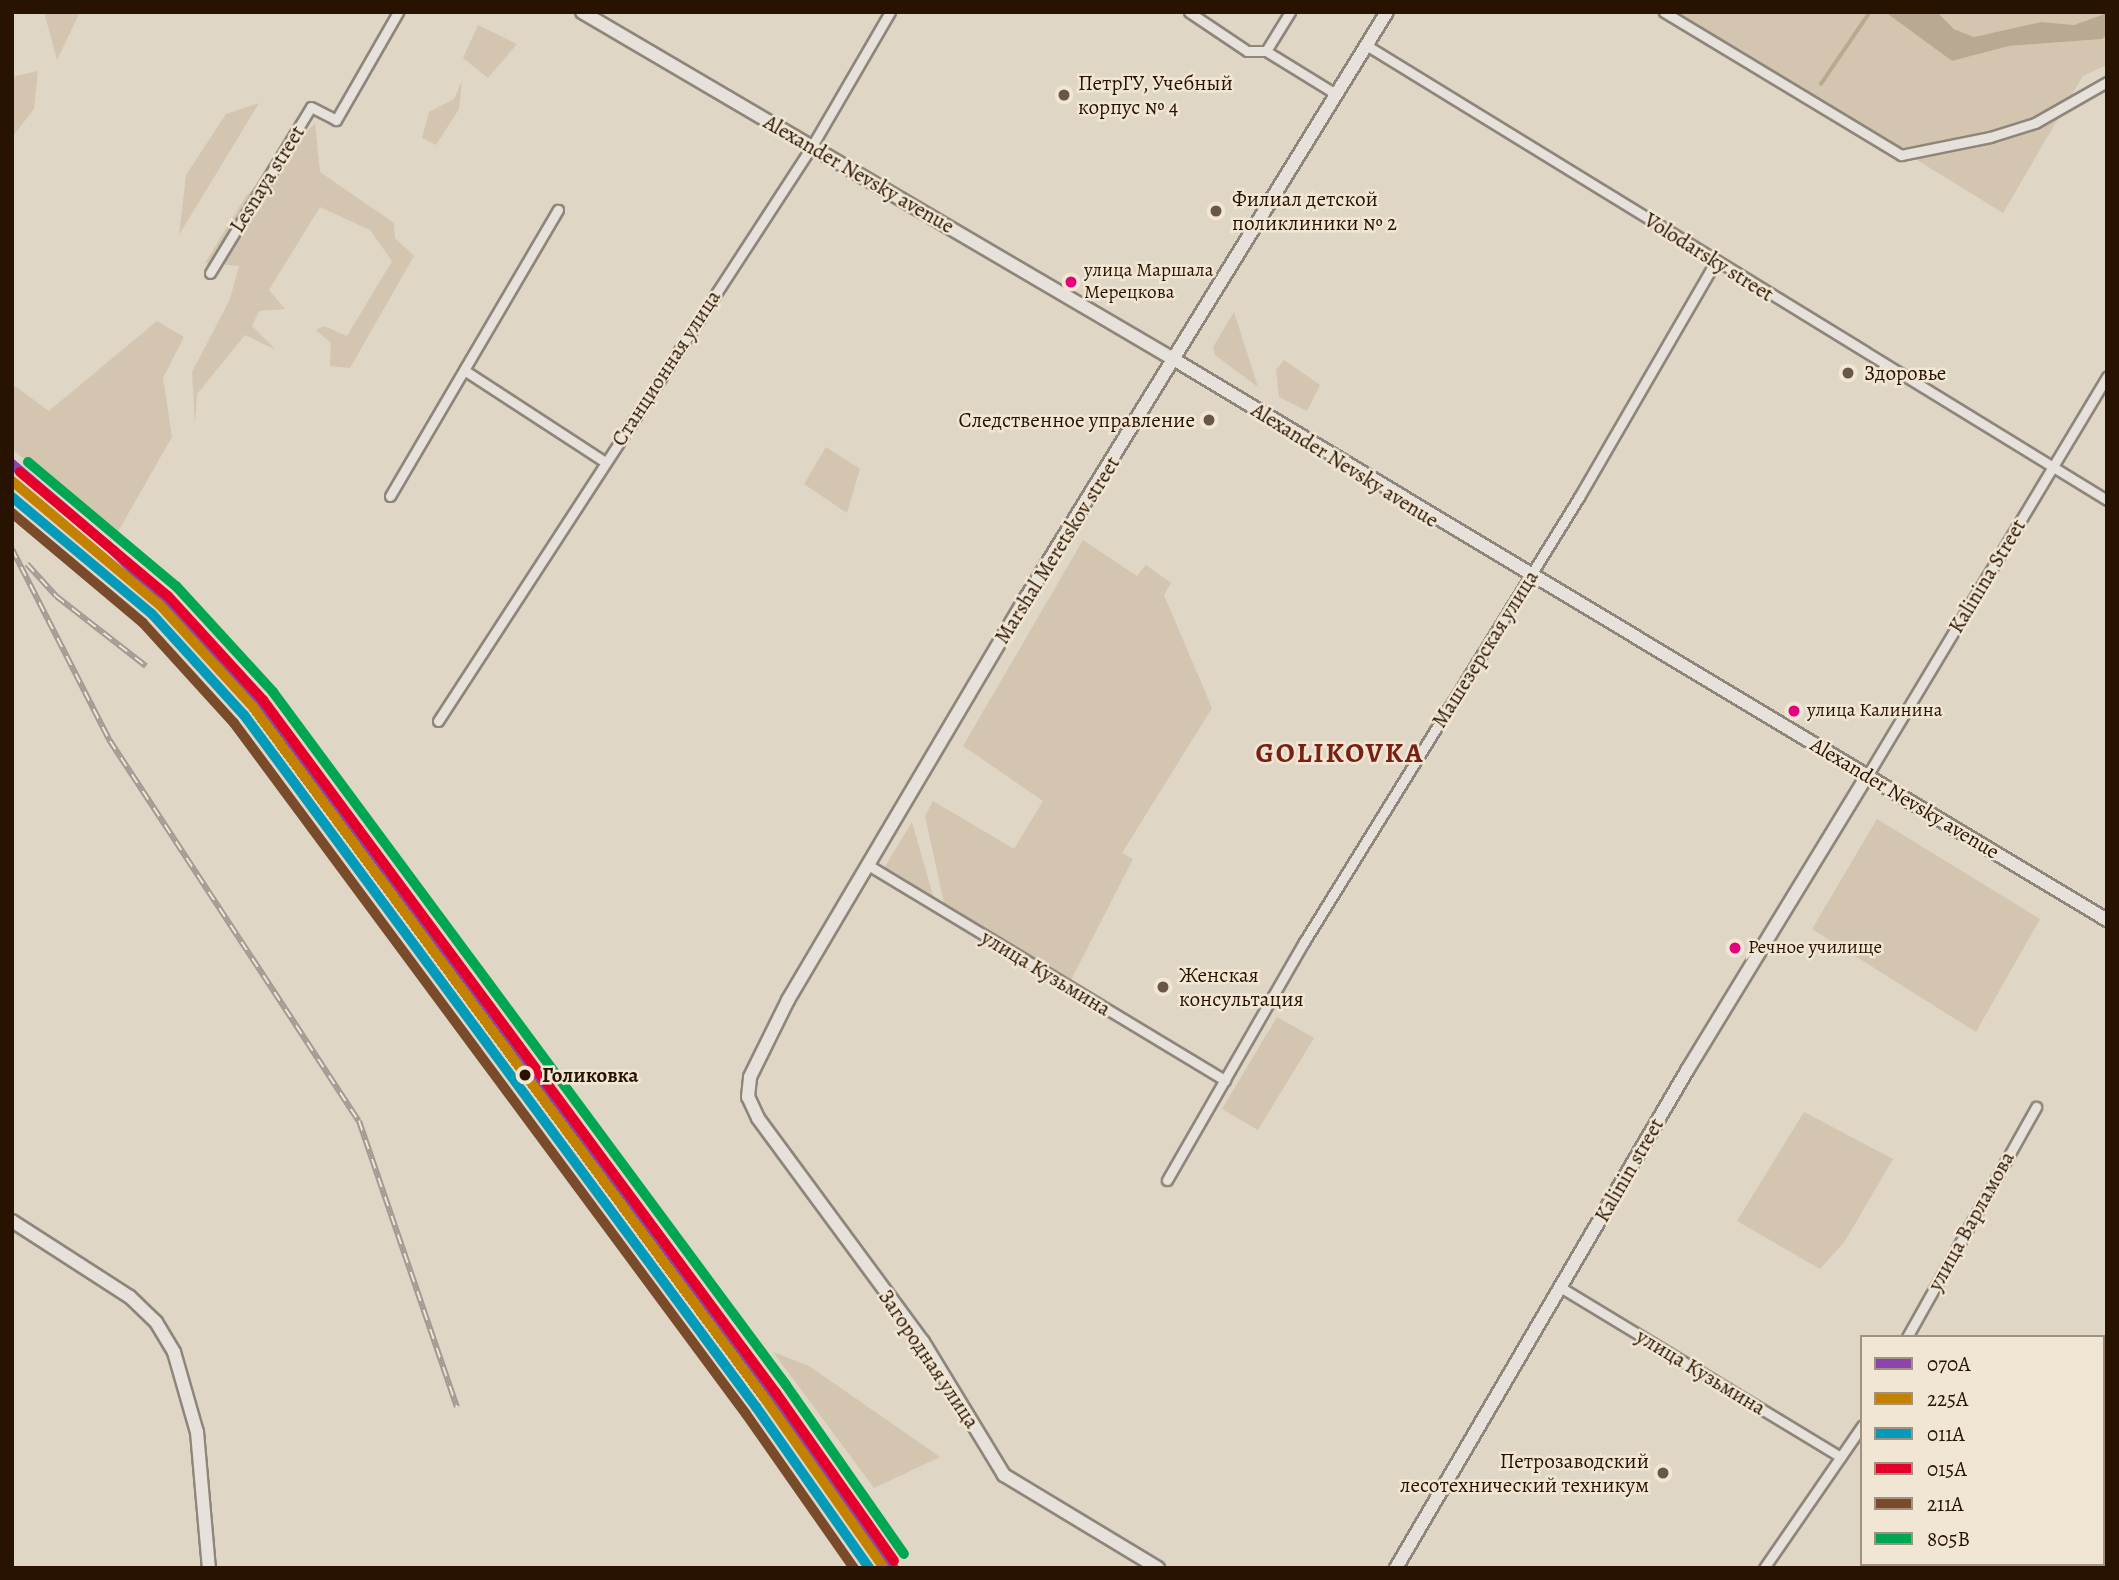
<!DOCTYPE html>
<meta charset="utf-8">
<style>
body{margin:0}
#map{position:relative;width:2119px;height:1580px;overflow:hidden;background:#e0d6c6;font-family:Alegreya,serif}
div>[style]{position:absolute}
.green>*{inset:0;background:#d3c5af}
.water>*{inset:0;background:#b9a892}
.stream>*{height:3.5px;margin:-1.75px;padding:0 1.75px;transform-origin:1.75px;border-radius:1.75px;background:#b9a892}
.roads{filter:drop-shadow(2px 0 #8e867b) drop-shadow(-2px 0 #8e867b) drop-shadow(0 2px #8e867b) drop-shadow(0 -2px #8e867b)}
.street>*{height:9px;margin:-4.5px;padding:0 4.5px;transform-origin:4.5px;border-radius:4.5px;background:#e6e1da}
.secondary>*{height:12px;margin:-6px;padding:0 6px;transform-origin:6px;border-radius:6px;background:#e6e1da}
.rail>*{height:6px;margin-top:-3px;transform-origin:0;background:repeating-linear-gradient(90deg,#f1e6d3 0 10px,#a19b93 0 20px);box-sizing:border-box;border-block:2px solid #a19b93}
.rail-1>*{height:10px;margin:-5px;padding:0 5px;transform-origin:5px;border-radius:5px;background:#8e44ad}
.rail-2>*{height:10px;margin:-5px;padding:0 5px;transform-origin:5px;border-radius:5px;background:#c38100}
.rail-3>*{height:10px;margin:-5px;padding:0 5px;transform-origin:5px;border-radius:5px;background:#049aba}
.rail-4>*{height:10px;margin:-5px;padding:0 5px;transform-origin:5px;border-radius:5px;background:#e4002b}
.rail-5>*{height:10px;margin:-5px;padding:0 5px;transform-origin:5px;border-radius:5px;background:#7a4b2a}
.rail-6>*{height:10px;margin:-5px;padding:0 5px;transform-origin:5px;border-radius:5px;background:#00a651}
.dots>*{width:19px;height:19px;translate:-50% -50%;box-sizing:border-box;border:4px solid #f1e6d3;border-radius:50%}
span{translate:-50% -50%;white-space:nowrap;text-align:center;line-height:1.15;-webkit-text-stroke:5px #f1e6d3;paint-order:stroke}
.bus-label{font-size:19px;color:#281301}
.left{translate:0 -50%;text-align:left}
.poi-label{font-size:21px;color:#281301}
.right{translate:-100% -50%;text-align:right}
.street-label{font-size:21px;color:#281301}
.stop-label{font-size:21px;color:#281301;font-weight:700}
.district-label{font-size:28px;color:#7a1f14;font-weight:700;letter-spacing:2px}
.frame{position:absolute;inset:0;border:14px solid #281301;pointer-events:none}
.legend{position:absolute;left:1860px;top:1335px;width:245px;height:231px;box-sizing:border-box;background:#f1e6d3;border:2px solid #a1927f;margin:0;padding:9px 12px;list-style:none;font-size:21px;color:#281301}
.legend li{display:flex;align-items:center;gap:14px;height:35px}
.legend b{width:35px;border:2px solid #a1927f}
</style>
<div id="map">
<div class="green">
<div style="clip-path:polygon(44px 12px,80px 12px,57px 60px)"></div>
<div style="clip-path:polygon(1677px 12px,1885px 12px,1952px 61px,2009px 46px,2102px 39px,2107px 35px,2107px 65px,2083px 76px,2003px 213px)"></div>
<div style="clip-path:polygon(1937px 12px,2107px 12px,2107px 13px,2074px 25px,2041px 22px,1974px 37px,1954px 29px)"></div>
<div style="clip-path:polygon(478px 25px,517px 44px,488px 78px,463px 58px)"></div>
<div style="clip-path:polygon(38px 71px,34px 109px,12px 137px,12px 77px)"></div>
<div style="clip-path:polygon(462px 81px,459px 109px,436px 145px,422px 138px,429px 112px,454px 99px)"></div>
<div style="clip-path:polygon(259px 103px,179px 235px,186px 175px,226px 114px)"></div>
<div style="clip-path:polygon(315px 123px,320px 172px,394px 223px,395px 238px,414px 256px,350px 368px,330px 366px,331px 343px,316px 330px,324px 326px,347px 336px,392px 261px,370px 230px,320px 207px,269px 290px,285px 309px,259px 311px,252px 326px,276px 350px,245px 335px,197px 394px,195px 424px,192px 372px,230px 299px,239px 266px,205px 263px,246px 196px)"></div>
<div style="clip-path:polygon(1234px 312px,1258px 387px,1215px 355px,1213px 347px)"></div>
<div style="clip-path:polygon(157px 321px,184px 337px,163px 378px,172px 437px,116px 535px,12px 449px,12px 384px,49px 411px)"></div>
<div style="clip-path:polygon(1284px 360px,1320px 385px,1307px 411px,1279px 397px,1276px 370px)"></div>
<div style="clip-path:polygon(826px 447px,860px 469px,847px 513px,804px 484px)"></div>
<div style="clip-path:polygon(1083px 540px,1137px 576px,1146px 565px,1171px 583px,1164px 595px,1212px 708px,1122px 853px,1133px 859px,1071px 980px,944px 903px,925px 816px,933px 801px,1014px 849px,1043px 801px,963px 746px)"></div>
<div style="clip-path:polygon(1877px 819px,2040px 919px,1976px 1032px,1812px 929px)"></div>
<div style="clip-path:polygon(912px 822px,934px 899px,884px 868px)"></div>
<div style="clip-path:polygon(1277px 1017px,1314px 1038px,1258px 1130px,1222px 1109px)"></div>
<div style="clip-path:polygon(1804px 1112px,1893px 1159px,1845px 1241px,1820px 1269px,1737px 1221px)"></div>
<div style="clip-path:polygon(773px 1352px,809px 1366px,940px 1457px,874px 1488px)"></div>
</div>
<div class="water">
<div style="clip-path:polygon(1885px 12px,1937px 12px,1954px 29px,1974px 37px,2041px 22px,2074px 25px,2107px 13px,2107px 35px,2102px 39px,2009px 46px,1952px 61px)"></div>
</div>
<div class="stream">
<div style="left:1821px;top:84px;width:87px;rotate:-55.8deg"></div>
</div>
<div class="roads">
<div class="street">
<div style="left:1189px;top:12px;width:70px;rotate:33.9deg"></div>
<div style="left:1247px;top:51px;width:19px"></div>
<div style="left:1266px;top:51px;width:82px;rotate:31.6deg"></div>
<div style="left:1664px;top:12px;width:277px;rotate:31.1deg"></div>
<div style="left:1901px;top:155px;width:91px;rotate:-11.4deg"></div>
<div style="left:1990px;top:137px;width:47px;rotate:-17.3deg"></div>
<div style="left:2035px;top:123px;width:83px;rotate:-29.7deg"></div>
<div style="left:1366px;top:45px;width:870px;rotate:31.55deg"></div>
<div style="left:1266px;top:51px;width:46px;rotate:-58.4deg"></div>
<div style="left:210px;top:273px;width:194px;rotate:-58.7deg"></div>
<div style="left:311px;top:107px;width:28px;rotate:27deg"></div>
<div style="left:336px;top:120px;width:125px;rotate:-60.1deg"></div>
<div style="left:464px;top:370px;width:168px;rotate:33.1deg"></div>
<div style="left:390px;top:496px;width:332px;rotate:-59.6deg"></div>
<div style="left:438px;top:721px;width:686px;rotate:-56.96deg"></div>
<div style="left:812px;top:146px;width:155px;rotate:-59.8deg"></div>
<div style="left:1867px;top:776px;width:466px;rotate:-59deg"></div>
<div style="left:868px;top:865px;width:417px;rotate:31.1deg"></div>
<div style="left:1167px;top:1180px;width:275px;rotate:-60.1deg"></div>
<div style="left:1304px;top:942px;width:523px;rotate:-58.28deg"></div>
<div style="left:1579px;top:497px;width:273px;rotate:-59.9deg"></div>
<div style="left:1560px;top:1287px;width:328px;rotate:31.2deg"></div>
<div style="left:1907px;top:1337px;width:264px;rotate:-60.7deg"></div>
<div style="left:1764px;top:1568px;width:173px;rotate:-55.4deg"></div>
</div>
<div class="secondary">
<div style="left:582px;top:12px;width:688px;rotate:30.41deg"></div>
<div style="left:1175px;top:360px;width:1087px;rotate:31deg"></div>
<div style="left:12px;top:1221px;width:140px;rotate:32.8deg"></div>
<div style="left:130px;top:1297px;width:36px;rotate:44deg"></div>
<div style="left:156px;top:1322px;width:35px;rotate:59deg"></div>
<div style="left:174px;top:1352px;width:83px;rotate:74deg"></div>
<div style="left:197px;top:1432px;width:137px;rotate:85deg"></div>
<div style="left:1158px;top:1568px;width:180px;rotate:-148.9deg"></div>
<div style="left:1004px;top:1475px;width:156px;rotate:-121.3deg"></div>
<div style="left:923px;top:1342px;width:278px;rotate:-126.4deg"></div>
<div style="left:758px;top:1118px;width:23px;rotate:-115deg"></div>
<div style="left:748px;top:1097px;width:20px;rotate:-84deg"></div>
<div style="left:750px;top:1077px;width:86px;rotate:-63.7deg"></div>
<div style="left:788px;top:1000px;width:467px;rotate:-59.4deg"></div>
<div style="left:1026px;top:598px;width:688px;rotate:-58.37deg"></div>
<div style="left:1396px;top:1568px;width:578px;rotate:-59.67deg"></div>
<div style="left:1688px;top:1069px;width:343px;rotate:-58.6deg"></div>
</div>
</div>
<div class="rail">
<div style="left:12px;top:549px;width:216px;rotate:63deg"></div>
<div style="left:110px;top:741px;width:454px;rotate:56.8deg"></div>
<div style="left:359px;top:1121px;width:302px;rotate:71.1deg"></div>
<div style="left:27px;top:564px;width:43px;rotate:47.8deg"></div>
<div style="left:56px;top:596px;width:114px;rotate:37.9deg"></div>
</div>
<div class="rail-1">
<div style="left:12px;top:464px;width:134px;rotate:40.5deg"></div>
<div style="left:114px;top:551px;width:189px;rotate:45.6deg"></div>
<div style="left:246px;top:686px;width:884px;rotate:53.32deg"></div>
<div style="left:774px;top:1395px;width:211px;rotate:55.3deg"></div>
</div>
<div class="rail-2">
<div style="left:12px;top:481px;width:193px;rotate:40deg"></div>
<div style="left:160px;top:605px;width:138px;rotate:47.6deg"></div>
<div style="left:253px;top:707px;width:862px;rotate:53.49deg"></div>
<div style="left:766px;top:1400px;width:205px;rotate:54.9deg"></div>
</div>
<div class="rail-3">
<div style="left:12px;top:497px;width:182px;rotate:39.9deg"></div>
<div style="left:152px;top:614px;width:137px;rotate:47.7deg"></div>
<div style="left:244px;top:715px;width:861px;rotate:53.5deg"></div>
<div style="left:756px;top:1407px;width:197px;rotate:54.9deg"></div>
</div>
<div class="rail-4">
<div style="left:20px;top:472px;width:193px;rotate:40deg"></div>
<div style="left:168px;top:596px;width:141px;rotate:47.6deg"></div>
<div style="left:263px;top:700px;width:862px;rotate:53.49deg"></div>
<div style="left:776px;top:1393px;width:205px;rotate:54.9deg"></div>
</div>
<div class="rail-5">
<div style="left:12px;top:513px;width:171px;rotate:40deg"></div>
<div style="left:143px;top:623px;width:135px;rotate:47.7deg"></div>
<div style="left:234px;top:723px;width:860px;rotate:53.46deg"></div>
<div style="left:746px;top:1414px;width:188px;rotate:55deg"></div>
</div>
<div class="rail-6">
<div style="left:28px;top:462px;width:193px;rotate:40deg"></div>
<div style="left:176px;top:586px;width:144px;rotate:47.5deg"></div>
<div style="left:273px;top:692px;width:862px;rotate:53.49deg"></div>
<div style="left:786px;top:1385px;width:206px;rotate:55.1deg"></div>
</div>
<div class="dots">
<div style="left:1064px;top:95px;background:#685746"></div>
<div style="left:1216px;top:211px;background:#685746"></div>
<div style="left:1071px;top:282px;background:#e5007d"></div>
<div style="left:1848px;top:373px;background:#685746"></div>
<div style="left:1209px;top:420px;background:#685746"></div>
<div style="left:1794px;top:711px;background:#e5007d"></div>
<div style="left:1735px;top:948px;background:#e5007d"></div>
<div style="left:1163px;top:987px;background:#685746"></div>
<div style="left:525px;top:1075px;background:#281301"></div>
<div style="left:1663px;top:1473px;background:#685746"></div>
</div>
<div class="bus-label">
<span class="left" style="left:1084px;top:282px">улица Маршала<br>Мерецкова</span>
<span class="left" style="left:1807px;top:711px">улица Калинина</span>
<span class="left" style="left:1748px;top:948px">Речное училище</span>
</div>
<div class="poi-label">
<span class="left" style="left:1078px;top:95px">ПетрГУ, Учебный<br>корпус № 4</span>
<span class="left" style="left:1232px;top:211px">Филиал детской<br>поликлиники № 2</span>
<span class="left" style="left:1864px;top:373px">Здоровье</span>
<span class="right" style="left:1195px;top:420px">Следственное управление</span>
<span class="left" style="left:1179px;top:987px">Женская<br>консультация</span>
<span class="right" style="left:1649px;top:1473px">Петрозаводский<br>лесотехнический техникум</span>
</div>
<div class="street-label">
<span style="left:859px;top:174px;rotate:30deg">Alexander Nevsky avenue</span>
<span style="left:267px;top:179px;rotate:-58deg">Lesnaya street</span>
<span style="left:1709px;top:257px;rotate:32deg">Volodarsky street</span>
<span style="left:666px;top:368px;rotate:-57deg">Станционная улица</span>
<span style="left:1345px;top:465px;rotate:32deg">Alexander Nevsky avenue</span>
<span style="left:1057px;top:550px;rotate:-58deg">Marshal Meretskov street</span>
<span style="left:1987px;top:576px;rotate:-59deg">Kalinina Street</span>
<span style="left:1485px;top:649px;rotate:-58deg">Машезерская улица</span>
<span style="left:1905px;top:798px;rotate:31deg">Alexander Nevsky avenue</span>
<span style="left:1046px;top:973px;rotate:31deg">улица Кузьмина</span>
<span style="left:1629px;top:1170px;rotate:-60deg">Kalinin street</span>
<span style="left:1971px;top:1221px;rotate:-61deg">улица Варламова</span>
<span style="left:929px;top:1359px;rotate:56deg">Загородная улица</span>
<span style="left:1701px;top:1372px;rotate:31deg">улица Кузьмина</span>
</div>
<div class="stop-label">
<span class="left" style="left:542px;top:1075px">Голиковка</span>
</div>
<div class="district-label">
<span style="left:1340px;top:753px">GOLIKOVKA</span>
</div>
<div class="frame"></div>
<ul class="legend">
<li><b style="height:9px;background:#8e44ad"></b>070А</li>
<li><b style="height:9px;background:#c38100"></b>225А</li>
<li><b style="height:9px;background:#049aba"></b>011А</li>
<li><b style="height:9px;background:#e4002b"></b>015А</li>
<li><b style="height:9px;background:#7a4b2a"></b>211А</li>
<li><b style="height:9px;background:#00a651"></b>805В</li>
</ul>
</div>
